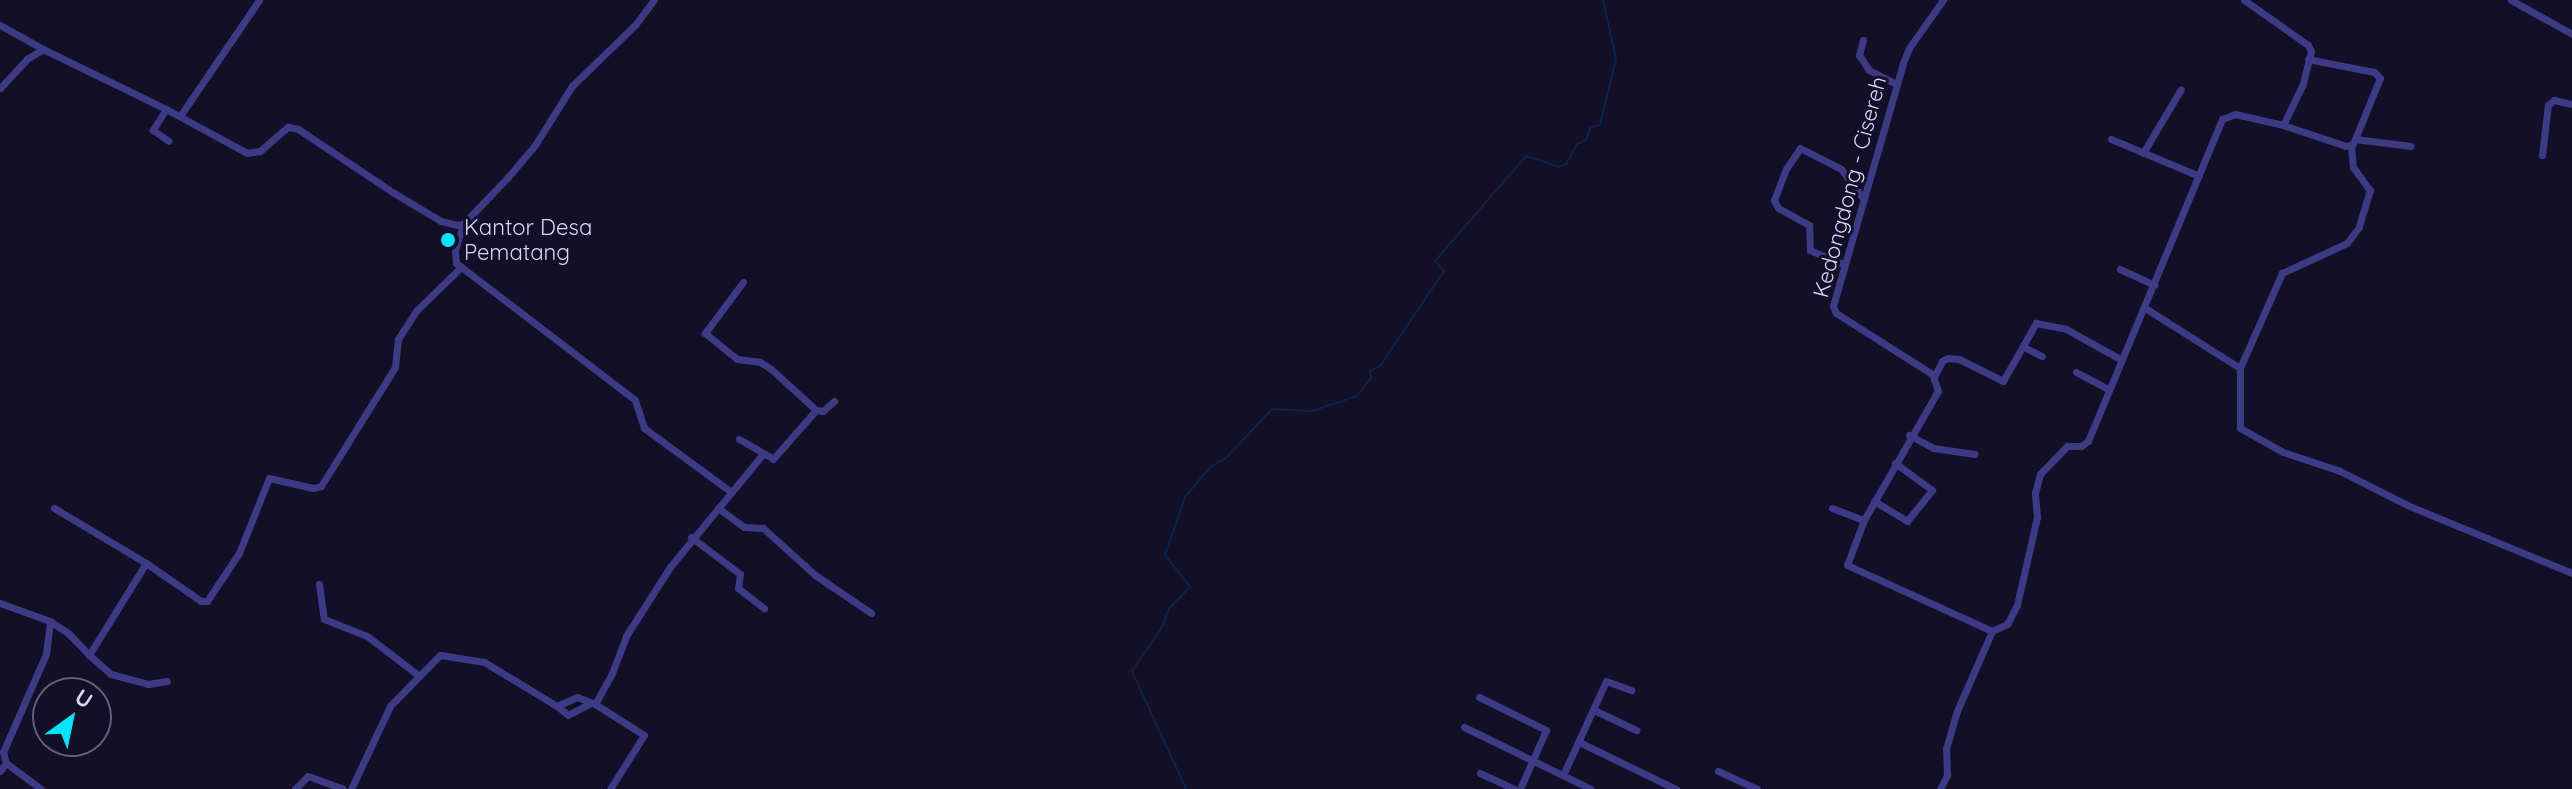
<!DOCTYPE html>
<style>
body{margin:0}
#map{position:relative;width:2572px;height:789px;overflow:hidden;background:#130f26;font-family:Quicksand,sans-serif}
div>[style]{position:absolute}
.stream>*{height:2px;margin:-1px;padding:0 1px;transform-origin:1px;border-radius:1px;background:#0c2248}
.street>*{height:7px;margin:-3.5px;padding:0 3.5px;transform-origin:3.5px;border-radius:3.5px;background:#3d3a85}
.dots>*{width:22px;height:22px;translate:-50% -50%;box-sizing:border-box;border:4px solid #130f26;border-radius:50%}
span{translate:-50% -50%;white-space:nowrap;text-align:center;line-height:1.15;-webkit-text-stroke:6px #130f26;paint-order:stroke}
.street-label{font-size:22px;color:#d9d4ff}
.poi-label{font-size:22px;color:#d9d4ff}
.left{translate:0 -50%;text-align:left}
.north{position:absolute;left:32px;top:677px;width:80px;height:80px;box-sizing:border-box;background:#130f26;border:2px solid #625e7d;border-radius:50%;rotate:33deg;font-size:22px;font-weight:700;line-height:32px;text-align:center;color:#d9d4ff}
.north::after{content:'';display:block;margin:auto;width:28px;height:36px;background:#00e5ff;clip-path:polygon(50% 0,100% 100%,50% 72%,0 100%)}
</style>
<div id="map">
<div class="stream">
<div style="left:1186px;top:789px;width:130px;rotate:-114.6deg"></div>
<div style="left:1132px;top:671px;width:51px;rotate:-55.4deg"></div>
<div style="left:1161px;top:629px;width:22px;rotate:-69deg"></div>
<div style="left:1169px;top:608px;width:30px;rotate:-45deg"></div>
<div style="left:1190px;top:587px;width:41px;rotate:-128deg"></div>
<div style="left:1165px;top:555px;width:61px;rotate:-71deg"></div>
<div style="left:1185px;top:497px;width:39px;rotate:-50deg"></div>
<div style="left:1210px;top:467px;width:18px;rotate:-29deg"></div>
<div style="left:1226px;top:458px;width:67px;rotate:-46.8deg"></div>
<div style="left:1272px;top:409px;width:40px;rotate:2.9deg"></div>
<div style="left:1312px;top:411px;width:47px;rotate:-18.4deg"></div>
<div style="left:1357px;top:396px;width:23px;rotate:-52deg"></div>
<div style="left:1371px;top:378px;width:7px;rotate:-98deg"></div>
<div style="left:1370px;top:371px;width:11px;rotate:-27deg"></div>
<div style="left:1380px;top:366px;width:115px;rotate:-56deg"></div>
<div style="left:1444px;top:271px;width:13px;rotate:-132deg"></div>
<div style="left:1435px;top:261px;width:139px;rotate:-49.1deg"></div>
<div style="left:1526px;top:156px;width:35px;rotate:18deg"></div>
<div style="left:1559px;top:167px;width:8px;rotate:-23deg"></div>
<div style="left:1566px;top:164px;width:23px;rotate:-61deg"></div>
<div style="left:1577px;top:144px;width:10px;rotate:-24deg"></div>
<div style="left:1586px;top:140px;width:13px;rotate:-72deg"></div>
<div style="left:1590px;top:128px;width:10px;rotate:-17deg"></div>
<div style="left:1600px;top:125px;width:68px;rotate:-76.4deg"></div>
<div style="left:1616px;top:59px;width:60px;rotate:-102.4deg"></div>
</div>
<div class="street">
<div style="left:2244px;top:0;width:78px;rotate:35.1deg"></div>
<div style="left:2308px;top:45px;width:7px;rotate:63deg"></div>
<div style="left:2311px;top:51px;width:36px;rotate:104deg"></div>
<div style="left:2302px;top:86px;width:43px;rotate:116deg"></div>
<div style="left:2511px;top:0;width:70px;rotate:29.1deg"></div>
<div style="left:0;top:25px;width:49px;rotate:29.2deg"></div>
<div style="left:1863px;top:40px;width:16px;rotate:105deg"></div>
<div style="left:1859px;top:55px;width:18px;rotate:56deg"></div>
<div style="left:1869px;top:70px;width:31px;rotate:27deg"></div>
<div style="left:0;top:88px;width:40px;rotate:-47deg"></div>
<div style="left:27px;top:59px;width:19px;rotate:-32deg"></div>
<div style="left:43px;top:49px;width:137px;rotate:26deg"></div>
<div style="left:166px;top:109px;width:92px;rotate:28.5deg"></div>
<div style="left:247px;top:153px;width:13px;rotate:-9deg"></div>
<div style="left:260px;top:151px;width:37px;rotate:-41deg"></div>
<div style="left:288px;top:127px;width:10px;rotate:11deg"></div>
<div style="left:298px;top:129px;width:115px;rotate:33.7deg"></div>
<div style="left:394px;top:193px;width:55px;rotate:30.8deg"></div>
<div style="left:441px;top:221px;width:16px;rotate:14deg"></div>
<div style="left:457px;top:225px;width:6px;rotate:-9deg"></div>
<div style="left:463px;top:224px;width:65px;rotate:-46.2deg"></div>
<div style="left:508px;top:177px;width:42px;rotate:-49.8deg"></div>
<div style="left:535px;top:145px;width:70px;rotate:-57.9deg"></div>
<div style="left:572px;top:86px;width:88px;rotate:-44.1deg"></div>
<div style="left:635px;top:25px;width:31px;rotate:-53deg"></div>
<div style="left:166px;top:109px;width:25px;rotate:122deg"></div>
<div style="left:153px;top:130px;width:19px;rotate:35deg"></div>
<div style="left:180px;top:116px;width:140px;rotate:-55.7deg"></div>
<div style="left:2111px;top:139px;width:95px;rotate:22.8deg"></div>
<div style="left:2355px;top:139px;width:56px;rotate:7.1deg"></div>
<div style="left:2351px;top:146px;width:21px;rotate:85deg"></div>
<div style="left:2353px;top:167px;width:29px;rotate:54deg"></div>
<div style="left:2370px;top:190px;width:39px;rotate:107deg"></div>
<div style="left:2359px;top:227px;width:20px;rotate:127deg"></div>
<div style="left:2347px;top:243px;width:72px;rotate:155.2deg"></div>
<div style="left:2282px;top:273px;width:104px;rotate:113.9deg"></div>
<div style="left:2240px;top:368px;width:60px;rotate:90deg"></div>
<div style="left:2240px;top:428px;width:49px;rotate:29.2deg"></div>
<div style="left:2283px;top:452px;width:60px;rotate:18.4deg"></div>
<div style="left:2340px;top:471px;width:75px;rotate:26.9deg"></div>
<div style="left:2407px;top:505px;width:178px;rotate:22.4deg"></div>
<div style="left:2143px;top:153px;width:74px;rotate:-59.3deg"></div>
<div style="left:2542px;top:155px;width:50px;rotate:-83.2deg"></div>
<div style="left:2548px;top:105px;width:8px;rotate:-40deg"></div>
<div style="left:2554px;top:100px;width:18px;rotate:13deg"></div>
<div style="left:463px;top:224px;width:28px;rotate:107deg"></div>
<div style="left:455px;top:251px;width:12px;rotate:85deg"></div>
<div style="left:456px;top:263px;width:225px;rotate:37.4deg"></div>
<div style="left:635px;top:400px;width:29px;rotate:72deg"></div>
<div style="left:644px;top:428px;width:108px;rotate:36.3deg"></div>
<div style="left:1845px;top:265px;width:38px;rotate:-157deg"></div>
<div style="left:1810px;top:250px;width:25px;rotate:-92deg"></div>
<div style="left:1809px;top:225px;width:35px;rotate:-151deg"></div>
<div style="left:1778px;top:208px;width:9px;rotate:-117deg"></div>
<div style="left:1774px;top:200px;width:33px;rotate:-69deg"></div>
<div style="left:1786px;top:169px;width:25px;rotate:-56deg"></div>
<div style="left:1800px;top:148px;width:46px;rotate:27.1deg"></div>
<div style="left:1841px;top:169px;width:38px;rotate:53deg"></div>
<div style="left:2120px;top:269px;width:38px;rotate:25deg"></div>
<div style="left:743px;top:282px;width:64px;rotate:126.7deg"></div>
<div style="left:705px;top:333px;width:41px;rotate:39.1deg"></div>
<div style="left:737px;top:359px;width:23px;rotate:7deg"></div>
<div style="left:760px;top:362px;width:13px;rotate:32deg"></div>
<div style="left:771px;top:369px;width:61px;rotate:42.3deg"></div>
<div style="left:2145px;top:308px;width:112px;rotate:32.3deg"></div>
<div style="left:2024px;top:347px;width:20px;rotate:27deg"></div>
<div style="left:2076px;top:372px;width:36px;rotate:28deg"></div>
<div style="left:1934px;top:377px;width:18px;rotate:-63deg"></div>
<div style="left:1942px;top:361px;width:7px;rotate:-27deg"></div>
<div style="left:1948px;top:358px;width:11px;rotate:5deg"></div>
<div style="left:1959px;top:359px;width:49px;rotate:26.6deg"></div>
<div style="left:2003px;top:381px;width:67px;rotate:-60.4deg"></div>
<div style="left:2036px;top:323px;width:31px;rotate:11deg"></div>
<div style="left:2066px;top:329px;width:62px;rotate:29.1deg"></div>
<div style="left:1909px;top:435px;width:27px;rotate:28deg"></div>
<div style="left:1933px;top:448px;width:42px;rotate:8.1deg"></div>
<div style="left:739px;top:439px;width:39px;rotate:30deg"></div>
<div style="left:773px;top:459px;width:65px;rotate:-48.7deg"></div>
<div style="left:816px;top:410px;width:7px;rotate:8deg"></div>
<div style="left:823px;top:411px;width:15px;rotate:-42deg"></div>
<div style="left:1874px;top:501px;width:39px;rotate:31deg"></div>
<div style="left:1907px;top:521px;width:40px;rotate:-51deg"></div>
<div style="left:1932px;top:490px;width:46px;rotate:-143.9deg"></div>
<div style="left:54px;top:508px;width:107px;rotate:30.9deg"></div>
<div style="left:718px;top:508px;width:32px;rotate:36deg"></div>
<div style="left:744px;top:527px;width:19px;rotate:3deg"></div>
<div style="left:763px;top:528px;width:70px;rotate:42.1deg"></div>
<div style="left:815px;top:575px;width:68px;rotate:34.2deg"></div>
<div style="left:1832px;top:508px;width:34px;rotate:21deg"></div>
<div style="left:691px;top:537px;width:61px;rotate:37.1deg"></div>
<div style="left:740px;top:574px;width:14px;rotate:98deg"></div>
<div style="left:738px;top:588px;width:33px;rotate:38deg"></div>
<div style="left:319px;top:584px;width:35px;rotate:82deg"></div>
<div style="left:324px;top:619px;width:46px;rotate:21.6deg"></div>
<div style="left:367px;top:636px;width:64px;rotate:37.4deg"></div>
<div style="left:0;top:603px;width:53px;rotate:19.8deg"></div>
<div style="left:50px;top:621px;width:23px;rotate:34deg"></div>
<div style="left:69px;top:634px;width:29px;rotate:46deg"></div>
<div style="left:89px;top:655px;width:108px;rotate:-58.2deg"></div>
<div style="left:146px;top:563px;width:67px;rotate:34.6deg"></div>
<div style="left:201px;top:601px;width:6px"></div>
<div style="left:207px;top:601px;width:58px;rotate:-56.3deg"></div>
<div style="left:239px;top:553px;width:81px;rotate:-68.2deg"></div>
<div style="left:269px;top:478px;width:45px;rotate:12.8deg"></div>
<div style="left:313px;top:488px;width:8px;rotate:-14deg"></div>
<div style="left:321px;top:486px;width:140px;rotate:-58.1deg"></div>
<div style="left:395px;top:367px;width:28px;rotate:-84deg"></div>
<div style="left:398px;top:339px;width:35px;rotate:-57deg"></div>
<div style="left:417px;top:310px;width:62px;rotate:-44.3deg"></div>
<div style="left:1992px;top:631px;width:17px;rotate:-25deg"></div>
<div style="left:2007px;top:624px;width:21px;rotate:-62deg"></div>
<div style="left:2017px;top:605px;width:90px;rotate:-77.2deg"></div>
<div style="left:2037px;top:517px;width:24px;rotate:-95deg"></div>
<div style="left:2035px;top:493px;width:20px;rotate:-75deg"></div>
<div style="left:2040px;top:474px;width:39px;rotate:-46deg"></div>
<div style="left:2067px;top:446px;width:14px"></div>
<div style="left:2081px;top:446px;width:9px;rotate:-36deg"></div>
<div style="left:2088px;top:441px;width:349px;rotate:-67.4deg"></div>
<div style="left:2222px;top:119px;width:14px;rotate:-21deg"></div>
<div style="left:2235px;top:114px;width:49px;rotate:12.9deg"></div>
<div style="left:2283px;top:125px;width:66px;rotate:18.4deg"></div>
<div style="left:2346px;top:146px;width:7px;rotate:-16deg"></div>
<div style="left:2353px;top:144px;width:71px;rotate:-67.8deg"></div>
<div style="left:2380px;top:78px;width:8px;rotate:-135deg"></div>
<div style="left:2374px;top:72px;width:67px;rotate:-168.9deg"></div>
<div style="left:89px;top:655px;width:29px;rotate:41deg"></div>
<div style="left:111px;top:674px;width:38px;rotate:15deg"></div>
<div style="left:148px;top:684px;width:19px;rotate:-9deg"></div>
<div style="left:1479px;top:697px;width:75px;rotate:26.2deg"></div>
<div style="left:1546px;top:730px;width:64px;rotate:113.8deg"></div>
<div style="left:557px;top:706px;width:14px;rotate:39deg"></div>
<div style="left:568px;top:715px;width:26px;rotate:-28deg"></div>
<div style="left:1594px;top:710px;width:47px;rotate:25.5deg"></div>
<div style="left:1464px;top:727px;width:141px;rotate:26deg"></div>
<div style="left:1579px;top:742px;width:108px;rotate:25.9deg"></div>
<div style="left:6px;top:763px;width:11px;rotate:-105deg"></div>
<div style="left:3px;top:752px;width:107px;rotate:-66.3deg"></div>
<div style="left:46px;top:654px;width:33px;rotate:-83deg"></div>
<div style="left:0;top:771px;width:10px;rotate:-53deg"></div>
<div style="left:6px;top:763px;width:44px;rotate:36.6deg"></div>
<div style="left:1718px;top:771px;width:43px;rotate:24.8deg"></div>
<div style="left:1480px;top:773px;width:38px;rotate:25deg"></div>
<div style="left:1563px;top:775px;width:103px;rotate:-65.4deg"></div>
<div style="left:1606px;top:681px;width:27px;rotate:20deg"></div>
<div style="left:295px;top:789px;width:18px;rotate:-45deg"></div>
<div style="left:308px;top:776px;width:37px;rotate:20deg"></div>
<div style="left:351px;top:789px;width:92px;rotate:-64.8deg"></div>
<div style="left:390px;top:706px;width:71px;rotate:-45.6deg"></div>
<div style="left:440px;top:655px;width:45px;rotate:9deg"></div>
<div style="left:484px;top:662px;width:85px;rotate:31.1deg"></div>
<div style="left:557px;top:706px;width:22px;rotate:-24deg"></div>
<div style="left:577px;top:697px;width:19px;rotate:21deg"></div>
<div style="left:610px;top:789px;width:64px;rotate:-57.8deg"></div>
<div style="left:644px;top:735px;width:58px;rotate:-147.7deg"></div>
<div style="left:595px;top:704px;width:35px;rotate:-61deg"></div>
<div style="left:612px;top:673px;width:40px;rotate:-69deg"></div>
<div style="left:626px;top:636px;width:82px;rotate:-57.5deg"></div>
<div style="left:670px;top:567px;width:145px;rotate:-50.6deg"></div>
<div style="left:1940px;top:789px;width:16px;rotate:-63deg"></div>
<div style="left:1947px;top:775px;width:26px;rotate:-92deg"></div>
<div style="left:1946px;top:749px;width:40px;rotate:-74deg"></div>
<div style="left:1957px;top:711px;width:87px;rotate:-66.4deg"></div>
<div style="left:1992px;top:631px;width:159px;rotate:-155.5deg"></div>
<div style="left:1847px;top:565px;width:48px;rotate:-69.3deg"></div>
<div style="left:1864px;top:520px;width:149px;rotate:-60.2deg"></div>
<div style="left:1938px;top:391px;width:18px;rotate:-109deg"></div>
<div style="left:1932px;top:374px;width:114px;rotate:-147.6deg"></div>
<div style="left:1836px;top:313px;width:8px;rotate:-113deg"></div>
<div style="left:1833px;top:306px;width:253px;rotate:-73.9deg"></div>
<div style="left:1903px;top:63px;width:16px;rotate:-68deg"></div>
<div style="left:1909px;top:48px;width:59px;rotate:-54.7deg"></div>
</div>
<div class="dots">
<div style="left:448px;top:240px;background:#00e5ff"></div>
</div>
<div class="street-label">
<span style="left:1850px;top:187px;rotate:-75deg">Kedongdong - Cisereh</span>
</div>
<div class="poi-label">
<span class="left" style="left:464px;top:240px">Kantor Desa<br>Pematang</span>
</div>
<div class="north">U</div>
</div>
